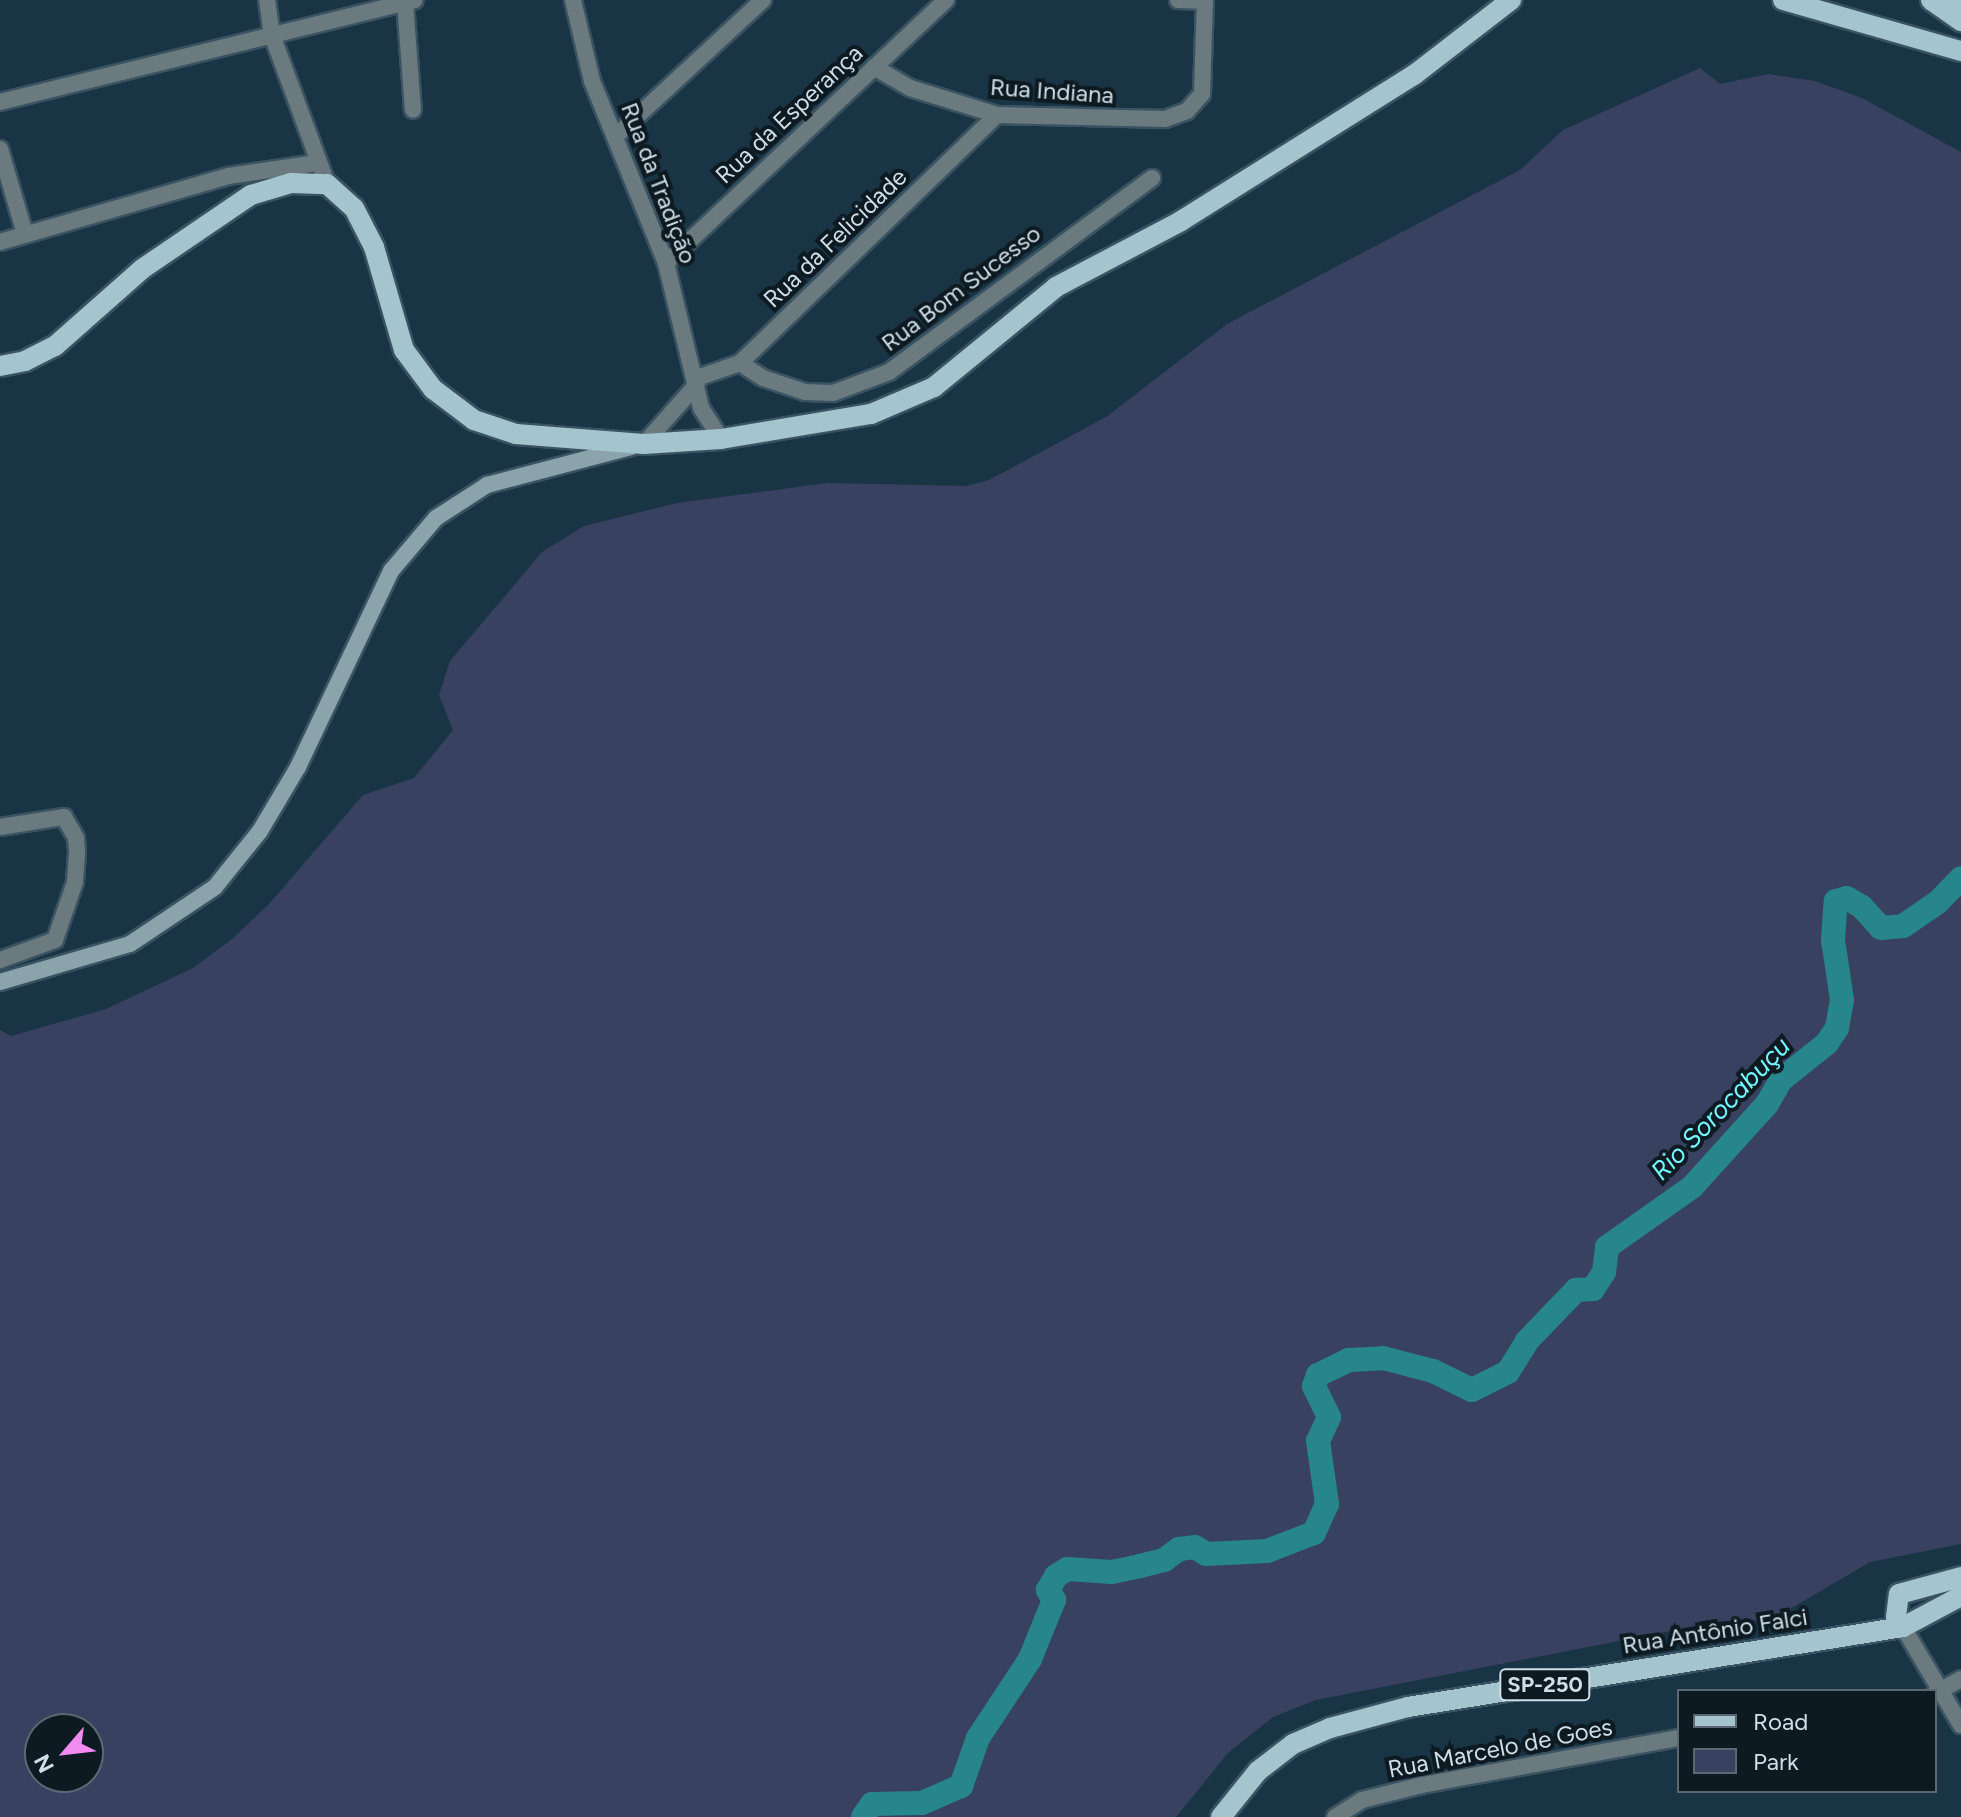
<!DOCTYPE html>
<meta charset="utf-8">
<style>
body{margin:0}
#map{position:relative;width:1961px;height:1817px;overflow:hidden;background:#193444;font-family:Figtree,sans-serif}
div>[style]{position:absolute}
.green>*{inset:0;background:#394160}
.river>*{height:24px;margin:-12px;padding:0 12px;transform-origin:12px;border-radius:12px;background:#26868b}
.roads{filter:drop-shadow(2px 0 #3a5362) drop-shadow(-2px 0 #3a5362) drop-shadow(0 2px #3a5362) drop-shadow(0 -2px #3a5362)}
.street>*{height:16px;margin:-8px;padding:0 8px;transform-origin:8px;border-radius:8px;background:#6b7a7f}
.secondary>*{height:16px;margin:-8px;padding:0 8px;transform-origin:8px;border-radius:8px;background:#8ba4ac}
.primary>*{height:20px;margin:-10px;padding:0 10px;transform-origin:10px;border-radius:10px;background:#a4c4ce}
span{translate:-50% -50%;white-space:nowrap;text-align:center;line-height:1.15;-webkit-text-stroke:8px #0e1a21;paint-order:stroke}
.shield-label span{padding:2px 6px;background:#0e1a21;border:2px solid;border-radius:6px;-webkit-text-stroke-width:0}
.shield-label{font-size:22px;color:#cedee8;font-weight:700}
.street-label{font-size:24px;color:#cedee8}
.water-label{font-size:26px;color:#74f7fe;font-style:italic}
.legend{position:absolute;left:1677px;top:1689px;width:260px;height:104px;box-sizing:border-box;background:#0e1a21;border:2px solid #5b6871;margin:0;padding:10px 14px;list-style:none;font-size:24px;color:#cedee8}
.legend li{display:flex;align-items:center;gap:16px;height:40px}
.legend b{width:40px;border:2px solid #5b6871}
.north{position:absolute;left:24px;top:1713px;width:80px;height:80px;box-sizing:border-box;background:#0e1a21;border:2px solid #5b6871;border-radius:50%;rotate:242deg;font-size:22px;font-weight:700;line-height:32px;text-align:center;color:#cedee8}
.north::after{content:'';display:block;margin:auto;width:28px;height:36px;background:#f28af2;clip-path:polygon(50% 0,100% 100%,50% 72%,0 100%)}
</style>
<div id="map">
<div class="green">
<div style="clip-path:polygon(evenodd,1700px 68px,1720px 84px,1768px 74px,1815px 81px,1862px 98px,1961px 152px,1961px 1544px,1870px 1562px,1771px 1620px,1721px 1621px,1316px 1700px,1273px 1717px,1228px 1753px,1176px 1817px,0 1817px,0 1030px,11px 1036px,106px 1009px,193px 968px,232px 939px,269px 904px,363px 795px,414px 778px,453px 730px,439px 695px,450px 661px,542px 552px,584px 526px,677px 503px,827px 483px,967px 486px,989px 480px,1106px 417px,1227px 324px,1520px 170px,1563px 130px,1700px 68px,88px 1729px,88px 1777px,40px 1777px,40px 1729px,88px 1729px)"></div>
</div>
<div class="river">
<div style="left:863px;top:1817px;width:16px;rotate:-55deg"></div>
<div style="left:872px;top:1804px;width:50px;rotate:-1.1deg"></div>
<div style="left:922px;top:1803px;width:43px;rotate:-23.6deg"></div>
<div style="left:961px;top:1786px;width:51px;rotate:-70.5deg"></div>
<div style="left:978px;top:1738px;width:95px;rotate:-56.6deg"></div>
<div style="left:1030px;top:1659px;width:64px;rotate:-67.9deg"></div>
<div style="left:1054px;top:1600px;width:12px;rotate:-121deg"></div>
<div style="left:1048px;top:1590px;width:16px;rotate:-60deg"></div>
<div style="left:1056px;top:1576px;width:13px;rotate:-32deg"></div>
<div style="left:1067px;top:1569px;width:45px;rotate:3.8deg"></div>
<div style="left:1112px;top:1572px;width:29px;rotate:-12deg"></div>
<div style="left:1140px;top:1566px;width:25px;rotate:-14deg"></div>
<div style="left:1164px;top:1560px;width:19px;rotate:-36deg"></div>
<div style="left:1179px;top:1549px;width:16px;rotate:-7deg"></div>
<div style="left:1195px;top:1547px;width:13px;rotate:32deg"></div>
<div style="left:1206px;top:1554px;width:61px;rotate:-2.8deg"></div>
<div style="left:1267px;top:1551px;width:50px;rotate:-21deg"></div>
<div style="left:1314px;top:1533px;width:32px;rotate:-66deg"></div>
<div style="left:1327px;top:1504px;width:64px;rotate:-98.1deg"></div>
<div style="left:1318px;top:1441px;width:26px;rotate:-65deg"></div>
<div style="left:1329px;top:1417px;width:34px;rotate:-116deg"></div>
<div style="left:1314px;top:1386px;width:12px;rotate:-70deg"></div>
<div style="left:1318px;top:1375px;width:34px;rotate:-26deg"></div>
<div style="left:1349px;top:1360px;width:34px;rotate:-3deg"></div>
<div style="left:1383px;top:1358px;width:52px;rotate:14.6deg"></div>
<div style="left:1433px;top:1371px;width:43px;rotate:26deg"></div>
<div style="left:1472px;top:1390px;width:40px;rotate:-26.6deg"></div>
<div style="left:1508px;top:1372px;width:36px;rotate:-58deg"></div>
<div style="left:1527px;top:1341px;width:71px;rotate:-46.1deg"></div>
<div style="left:1576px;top:1290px;width:17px;rotate:-3deg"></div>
<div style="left:1593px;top:1289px;width:20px;rotate:-57deg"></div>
<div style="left:1604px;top:1272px;width:25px;rotate:-83deg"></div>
<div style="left:1607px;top:1247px;width:104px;rotate:-35.2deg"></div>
<div style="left:1692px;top:1187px;width:112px;rotate:-47.9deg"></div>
<div style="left:1767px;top:1104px;width:28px;rotate:-60deg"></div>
<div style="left:1781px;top:1080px;width:59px;rotate:-38.8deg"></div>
<div style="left:1827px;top:1043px;width:18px;rotate:-56deg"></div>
<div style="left:1837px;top:1028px;width:28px;rotate:-80deg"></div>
<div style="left:1842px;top:1000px;width:61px;rotate:-98.5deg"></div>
<div style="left:1833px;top:940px;width:39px;rotate:-86deg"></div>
<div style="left:1836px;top:901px;width:11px;rotate:-15deg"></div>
<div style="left:1847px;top:898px;width:17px;rotate:31deg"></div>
<div style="left:1862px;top:907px;width:28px;rotate:48deg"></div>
<div style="left:1881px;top:928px;width:22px;rotate:-5deg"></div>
<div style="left:1903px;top:926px;width:42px;rotate:-34.4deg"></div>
<div style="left:1938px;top:902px;width:33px;rotate:-46deg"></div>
</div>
<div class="roads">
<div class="street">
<div style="left:267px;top:0;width:35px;rotate:82deg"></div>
<div style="left:272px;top:35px;width:159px;rotate:69.7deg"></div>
<div style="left:573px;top:0;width:83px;rotate:76.8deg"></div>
<div style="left:592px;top:81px;width:196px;rotate:67.9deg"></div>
<div style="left:666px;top:263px;width:149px;rotate:76.4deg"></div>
<div style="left:701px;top:408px;width:37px;rotate:57deg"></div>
<div style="left:1178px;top:0;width:27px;rotate:2deg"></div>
<div style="left:405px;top:2px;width:108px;rotate:85.8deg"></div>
<div style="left:874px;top:67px;width:42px;rotate:30.3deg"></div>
<div style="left:910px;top:88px;width:91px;rotate:17.2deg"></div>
<div style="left:997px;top:115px;width:168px;rotate:1.4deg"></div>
<div style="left:1165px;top:119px;width:23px;rotate:-20deg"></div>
<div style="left:1187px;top:111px;width:23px;rotate:-49deg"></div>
<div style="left:1202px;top:94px;width:94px;rotate:-88.2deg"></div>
<div style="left:0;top:102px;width:427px;rotate:-13.8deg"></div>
<div style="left:617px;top:135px;width:199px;rotate:-42.8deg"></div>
<div style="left:0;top:149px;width:89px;rotate:73.6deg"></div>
<div style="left:0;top:242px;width:237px;rotate:-16.1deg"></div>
<div style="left:228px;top:176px;width:90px;rotate:-8.3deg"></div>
<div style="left:666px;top:263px;width:384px;rotate:-43.2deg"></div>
<div style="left:740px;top:363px;width:27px;rotate:33deg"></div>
<div style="left:763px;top:378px;width:44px;rotate:18.4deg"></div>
<div style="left:805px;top:392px;width:28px;rotate:2deg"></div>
<div style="left:833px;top:393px;width:60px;rotate:-20.6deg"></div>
<div style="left:889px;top:372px;width:327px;rotate:-36.4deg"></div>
<div style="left:697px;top:378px;width:46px;rotate:-19.2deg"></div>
<div style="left:740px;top:363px;width:357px;rotate:-44deg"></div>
<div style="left:644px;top:444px;width:80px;rotate:-48.5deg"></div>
<div style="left:0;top:827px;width:65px;rotate:-8.9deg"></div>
<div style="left:64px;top:817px;width:24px;rotate:60deg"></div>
<div style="left:76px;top:838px;width:15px;rotate:86deg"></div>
<div style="left:77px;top:853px;width:29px;rotate:94deg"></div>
<div style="left:75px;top:882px;width:61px;rotate:109deg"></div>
<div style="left:55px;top:940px;width:59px;rotate:160deg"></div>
<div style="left:1903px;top:1627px;width:114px;rotate:59.4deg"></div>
<div style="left:1935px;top:1693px;width:30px;rotate:-28deg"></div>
<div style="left:1335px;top:1817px;width:32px;rotate:-32deg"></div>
<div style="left:1362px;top:1800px;width:62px;rotate:-14deg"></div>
<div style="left:1422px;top:1785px;width:261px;rotate:-10.4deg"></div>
</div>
<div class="secondary">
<div style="left:0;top:982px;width:135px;rotate:-16.3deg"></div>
<div style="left:130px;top:944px;width:102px;rotate:-33.8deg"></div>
<div style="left:215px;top:887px;width:72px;rotate:-51.2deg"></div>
<div style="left:260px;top:831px;width:74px;rotate:-59.3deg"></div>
<div style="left:298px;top:767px;width:217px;rotate:-64.6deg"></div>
<div style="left:391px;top:571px;width:70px;rotate:-49.7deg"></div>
<div style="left:436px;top:518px;width:61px;rotate:-32.9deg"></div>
<div style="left:487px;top:485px;width:149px;rotate:-14.8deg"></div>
</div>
<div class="primary">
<div style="left:1783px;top:0;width:185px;rotate:16deg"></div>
<div style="left:1931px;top:0;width:37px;rotate:35deg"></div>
<div style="left:1958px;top:0;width:4px;rotate:34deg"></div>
<div style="left:0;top:366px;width:25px;rotate:-11deg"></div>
<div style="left:25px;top:361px;width:34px;rotate:-27deg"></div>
<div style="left:55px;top:346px;width:116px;rotate:-41.5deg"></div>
<div style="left:142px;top:269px;width:132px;rotate:-34.2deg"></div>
<div style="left:251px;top:195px;width:42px;rotate:-16.7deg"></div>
<div style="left:291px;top:183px;width:36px;rotate:2deg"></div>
<div style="left:327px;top:184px;width:36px;rotate:42deg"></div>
<div style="left:354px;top:208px;width:44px;rotate:62.9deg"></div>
<div style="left:374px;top:247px;width:107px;rotate:73.8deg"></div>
<div style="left:404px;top:350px;width:49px;rotate:53.4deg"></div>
<div style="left:433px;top:389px;width:51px;rotate:37.1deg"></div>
<div style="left:474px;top:420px;width:44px;rotate:18.4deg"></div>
<div style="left:516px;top:434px;width:128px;rotate:4.5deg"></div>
<div style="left:644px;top:444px;width:77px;rotate:-3.7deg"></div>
<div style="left:721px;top:439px;width:152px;rotate:-9.5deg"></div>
<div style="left:871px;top:414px;width:69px;rotate:-23.2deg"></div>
<div style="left:934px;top:387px;width:158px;rotate:-39.3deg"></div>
<div style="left:1056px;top:287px;width:141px;rotate:-27.8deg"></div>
<div style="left:1181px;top:221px;width:275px;rotate:-32.1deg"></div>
<div style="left:1414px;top:75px;width:123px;rotate:-37.7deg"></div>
<div style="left:1903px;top:1627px;width:12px;rotate:-125deg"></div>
<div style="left:1896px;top:1617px;width:23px;rotate:-83deg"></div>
<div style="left:1899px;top:1594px;width:64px;rotate:-15.3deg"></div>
<div style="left:1221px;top:1817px;width:59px;rotate:-51.2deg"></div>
<div style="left:1258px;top:1771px;width:44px;rotate:-37.6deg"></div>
<div style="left:1293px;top:1744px;width:40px;rotate:-23.4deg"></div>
<div style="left:1330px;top:1728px;width:81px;rotate:-15.1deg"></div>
<div style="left:1408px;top:1707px;width:501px;rotate:-9.18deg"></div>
<div style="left:1903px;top:1627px;width:66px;rotate:-28.1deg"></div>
</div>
</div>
<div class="shield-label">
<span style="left:1545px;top:1685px">SP-250</span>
</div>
<div class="street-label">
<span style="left:1052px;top:91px;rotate:4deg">Rua Indiana</span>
<span style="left:789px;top:114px;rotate:-43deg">Rua da Esperança</span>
<span style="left:659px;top:183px;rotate:69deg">Rua da Tradição</span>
<span style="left:835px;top:238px;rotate:-44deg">Rua da Felicidade</span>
<span style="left:961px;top:288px;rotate:-37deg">Rua Bom Sucesso</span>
<span style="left:1715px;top:1631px;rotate:-9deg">Rua Antônio Falci</span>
<span style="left:1500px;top:1748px;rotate:-11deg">Rua Marcelo de Goes</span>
</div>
<div class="water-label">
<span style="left:1721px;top:1109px;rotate:-46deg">Rio Sorocabuçu</span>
</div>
<ul class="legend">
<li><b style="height:10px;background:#a4c4ce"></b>Road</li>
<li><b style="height:22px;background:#394160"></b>Park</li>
</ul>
<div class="north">N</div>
</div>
